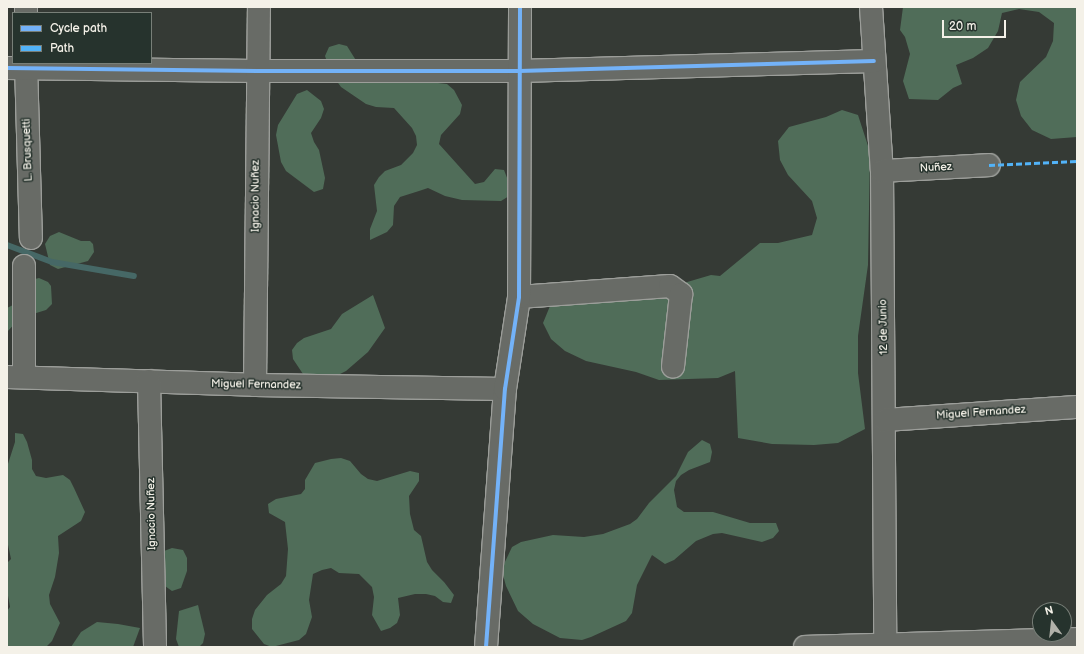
<!DOCTYPE html>
<meta charset="utf-8">
<style>
body{margin:0}
#map{position:relative;width:1084px;height:654px;overflow:hidden;background:#353a35;font-family:"Balsamiq Sans",sans-serif}
div>[style]{position:absolute}
.green>*{inset:0;background:#506d59}
.stream>*{height:6px;margin:-3px;padding:0 3px;transform-origin:3px;border-radius:3px;background:#466866}
.roads{filter:drop-shadow(1px 0 #9c9e9a) drop-shadow(-1px 0 #9c9e9a) drop-shadow(0 1px #9c9e9a) drop-shadow(0 -1px #9c9e9a)}
.minor>*{height:22px;margin:-11px;padding:0 11px;transform-origin:11px;border-radius:11px;background:#686b66}
.quiet>*{height:3px;margin-top:-1.5px;transform-origin:0;background:repeating-linear-gradient(90deg,#52b3f8 0 6px,transparent 0 9px)}
.cycleway>*{height:4px;margin:-2px;padding:0 2px;transform-origin:2px;border-radius:2px;background:#73b2f8}
span{translate:-50% -50%;white-space:nowrap;text-align:center;line-height:1.15;-webkit-text-stroke:3px #26332d;paint-order:stroke}
.street-label{font-size:11px;color:#f4f1e8}
.frame{position:absolute;inset:0;border:8px solid #f4f1e8;pointer-events:none}
.legend{position:absolute;left:12px;top:12px;width:140px;height:52px;box-sizing:border-box;background:#26332d;border:1px solid #787f78;margin:0;padding:5px 7px;list-style:none;font-size:12px;color:#f4f1e8}
.legend li{display:flex;align-items:center;gap:8px;height:20px}
.legend b{width:20px;border:1px solid #787f78}
.north{position:absolute;left:1032px;top:602px;width:40px;height:40px;box-sizing:border-box;background:#26332d;border:1px solid #787f78;border-radius:50%;rotate:345deg;font-size:11px;font-weight:700;line-height:16px;text-align:center;color:#f4f1e8}
.north::after{content:'';display:block;margin:auto;width:14px;height:18px;background:#b1b1a9;clip-path:polygon(50% 0,100% 100%,50% 72%,0 100%)}
.scale{position:absolute;left:942px;top:20px;width:64px;height:18px;box-sizing:border-box;border:2px solid #f4f1e8;border-top:0;padding-left:5px;font-size:12px;line-height:14px;white-space:nowrap;color:#f4f1e8;-webkit-text-stroke:3px #26332d;paint-order:stroke}
</style>
<div id="map">
<div class="green">
<div style="clip-path:polygon(903px 7px,1077px 7px,1077px 137px,1051px 139px,1032px 130px,1021px 116px,1016px 100px,1020px 82px,1046px 57px,1053px 41px,1054px 23px,1039px 12px,1019px 9px,1002px 13px,998px 31px,988px 48px,973px 58px,956px 65px,962px 84px,953px 88px,938px 100px,909px 99px,903px 81px,910px 54px,905px 37px,900px 30px)"></div>
<div style="clip-path:polygon(339px 44px,347px 46px,357px 62px,429px 82px,447px 84px,454px 90px,462px 105px,460px 114px,441px 135px,439px 144px,475px 184px,484px 182px,495px 169px,504px 170px,511px 188px,509px 196px,501px 201px,462px 200px,445px 196px,428px 188px,419px 191px,400px 197px,394px 206px,393px 225px,387px 232px,370px 240px,370px 229px,377px 211px,374px 185px,379px 177px,385px 171px,401px 165px,413px 153px,417px 145px,416px 136px,412px 128px,394px 108px,376px 107px,366px 104px,341px 87px,331px 73px,325px 56px,329px 47px)"></div>
<div style="clip-path:polygon(307px 90px,321px 101px,324px 109px,321px 118px,311px 133px,314px 142px,319px 150px,325px 178px,323px 189px,314px 192px,286px 171px,281px 162px,276px 135px,278px 125px,297px 94px)"></div>
<div style="clip-path:polygon(842px 110px,858px 115px,870px 152px,868px 265px,858px 336px,858px 373px,865px 429px,838px 443px,814px 445px,772px 444px,738px 438px,735px 371px,718px 378px,659px 380px,636px 372px,586px 361px,565px 351px,551px 339px,543px 323px,550px 306px,677px 285px,711px 275px,720px 276px,760px 243px,778px 243px,812px 235px,817px 218px,812px 201px,788px 175px,780px 160px,778px 141px,789px 127px,826px 117px)"></div>
<div style="clip-path:polygon(59px 232px,81px 241px,90px 241px,93px 244px,94px 252px,88px 261px,58px 269px,50px 265px,45px 244px,50px 236px)"></div>
<div style="clip-path:polygon(39px 278px,48px 282px,51px 286px,52px 304px,46px 310px,20px 318px,7px 332px,7px 308px,15px 304px,35px 279px)"></div>
<div style="clip-path:polygon(373px 295px,385px 328px,368px 352px,346px 371px,338px 375px,321px 381px,303px 374px,293px 359px,292px 350px,297px 343px,304px 338px,331px 329px,342px 314px)"></div>
<div style="clip-path:polygon(15px 433px,23px 434px,27px 442px,32px 460px,32px 469px,36px 476px,46px 478px,63px 475px,70px 480px,74px 488px,85px 512px,81px 521px,58px 536px,59px 553px,55px 577px,49px 595px,50px 604px,60px 623px,52px 641px,46px 647px,7px 647px,7px 611px,10px 607px,7px 590px,7px 563px,11px 559px,7px 540px,7px 467px,15px 442px)"></div>
<div style="clip-path:polygon(702px 440px,710px 444px,712px 452px,710px 462px,689px 470px,681px 475px,676px 481px,674px 490px,677px 507px,684px 512px,713px 512px,750px 523px,776px 523px,779px 531px,773px 538px,762px 542px,722px 533px,713px 534px,696px 541px,674px 560px,665px 564px,652px 555px,637px 585px,632px 613px,626px 621px,591px 637px,582px 640px,560px 638px,533px 624px,518px 611px,506px 586px,503px 575px,504px 564px,512px 547px,521px 542px,553px 535px,584px 537px,603px 534px,630px 524px,637px 519px,649px 503px,676px 476px,688px 452px)"></div>
<div style="clip-path:polygon(341px 458px,350px 461px,361px 474px,368px 479px,377px 481px,410px 471px,419px 473px,419px 481px,409px 496px,410px 514px,414px 530px,421px 536px,427px 562px,432px 570px,444px 582px,454px 595px,451px 603px,443px 602px,435px 596px,426px 594px,415px 594px,398px 598px,400px 615px,397px 623px,390px 628px,381px 631px,372px 615px,374px 597px,372px 587px,359px 574px,339px 573px,331px 568px,322px 570px,313px 574px,309px 600px,312px 617px,306px 634px,299px 640px,272px 647px,264px 644px,252px 629px,252px 619px,255px 610px,267px 595px,281px 584px,286px 576px,288px 549px,285px 522px,269px 513px,268px 504px,276px 499px,301px 494px,305px 489px,305px 480px,315px 463px,331px 459px)"></div>
<div style="clip-path:polygon(172px 548px,183px 550px,187px 558px,187px 571px,181px 588px,172px 591px,165px 586px,161px 577px,164px 551px)"></div>
<div style="clip-path:polygon(198px 605px,205px 634px,203px 643px,199px 647px,179px 647px,176px 639px,179px 611px)"></div>
<div style="clip-path:polygon(97px 622px,118px 624px,140px 628px,133px 647px,71px 647px,81px 632px)"></div>
</div>
<div class="stream">
<div style="left:7px;top:245px;width:48px;rotate:20.7deg"></div>
<div style="left:52px;top:262px;width:83px;rotate:9.7deg"></div>
</div>
<div class="roads">
<div class="minor">
<div style="left:871px;top:7px;width:164px;rotate:86.2deg"></div>
<div style="left:882px;top:171px;width:476px;rotate:89.6deg"></div>
<div style="left:26px;top:13px;width:6px;rotate:-90deg"></div>
<div style="left:26px;top:63px;width:175px;rotate:88.4deg"></div>
<div style="left:7px;top:68px;width:250px;rotate:0.7deg"></div>
<div style="left:257px;top:71px;width:262px"></div>
<div style="left:519px;top:71px;width:355px;rotate:-1.6deg"></div>
<div style="left:882px;top:171px;width:107px;rotate:-3.2deg"></div>
<div style="left:519px;top:297px;width:151px;rotate:-4.2deg"></div>
<div style="left:670px;top:286px;width:14px;rotate:36deg"></div>
<div style="left:681px;top:294px;width:73px;rotate:96.3deg"></div>
<div style="left:7px;top:377px;width:248px;rotate:1.8deg"></div>
<div style="left:255px;top:385px;width:250px;rotate:0.9deg"></div>
<div style="left:24px;top:377px;width:111px;rotate:-90deg"></div>
<div style="left:149px;top:381px;width:266px;rotate:88.7deg"></div>
<div style="left:255px;top:385px;width:378px;rotate:-89.4deg"></div>
<div style="left:885px;top:420px;width:192px;rotate:-3.9deg"></div>
<div style="left:486px;top:647px;width:259px;rotate:-85.8deg"></div>
<div style="left:505px;top:389px;width:93px;rotate:-81.3deg"></div>
<div style="left:519px;top:297px;width:290px;rotate:-89.8deg"></div>
<div style="left:805px;top:647px;width:272px;rotate:-1.7deg"></div>
</div>
</div>
<div class="quiet">
<div style="left:989px;top:165px;width:88px;rotate:-2.6deg"></div>
</div>
<div class="cycleway">
<div style="left:7px;top:68px;width:250px;rotate:0.7deg"></div>
<div style="left:257px;top:71px;width:262px"></div>
<div style="left:519px;top:71px;width:355px;rotate:-1.6deg"></div>
<div style="left:486px;top:647px;width:259px;rotate:-85.8deg"></div>
<div style="left:505px;top:389px;width:93px;rotate:-81.3deg"></div>
<div style="left:519px;top:297px;width:290px;rotate:-89.8deg"></div>
</div>
<div class="street-label">
<span style="left:28px;top:150px;rotate:-92deg">L. Brusquetti</span>
<span style="left:936px;top:168px;rotate:-3deg">Nuñez</span>
<span style="left:256px;top:196px;rotate:-90deg">Ignacio Nuñez</span>
<span style="left:884px;top:327px;rotate:-91deg">12 de Junio</span>
<span style="left:256px;top:385px;rotate:1deg">Miguel Fernandez</span>
<span style="left:981px;top:413px;rotate:-4deg">Miguel Fernandez</span>
<span style="left:152px;top:514px;rotate:-91deg">Ignacio Nuñez</span>
</div>
<div class="frame"></div>
<ul class="legend">
<li><b style="height:5px;background:#73b2f8"></b>Cycle path</li>
<li><b style="height:5px;background:#52b3f8"></b>Path</li>
</ul>
<div class="north">N</div>
<div class="scale">20 m</div>
</div>
